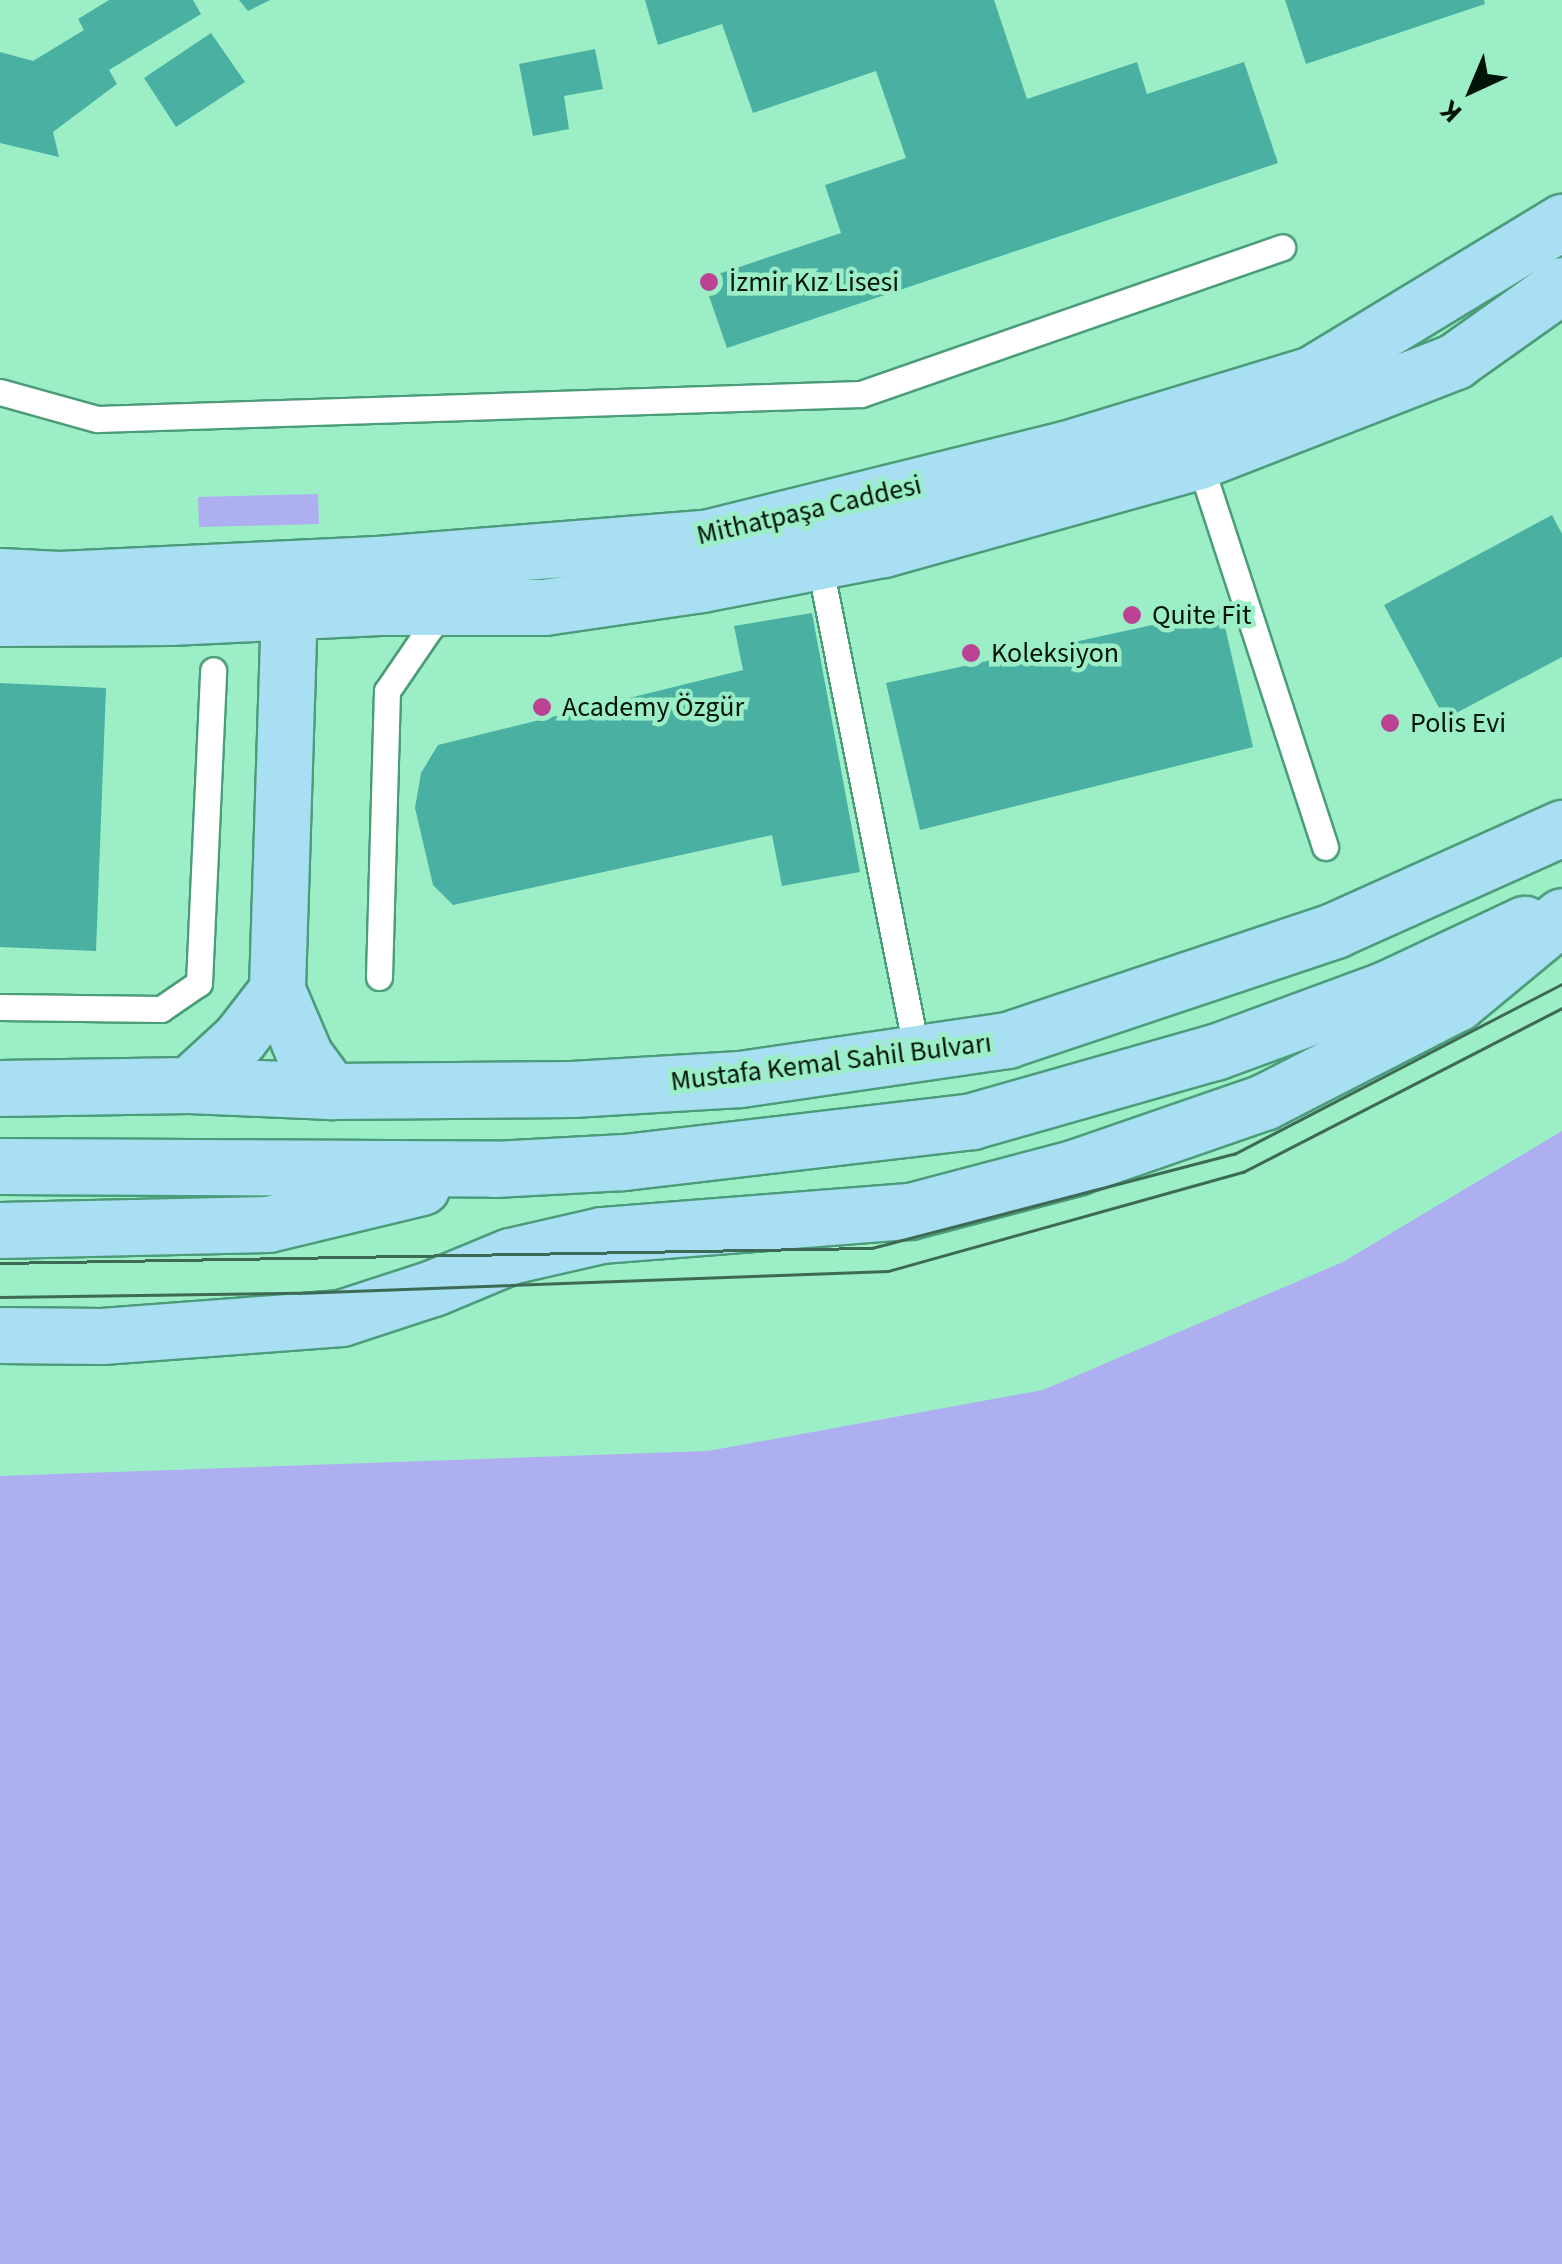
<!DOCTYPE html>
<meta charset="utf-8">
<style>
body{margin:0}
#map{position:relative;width:1562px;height:2264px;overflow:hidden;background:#9ceec7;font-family:"Source Sans 3",sans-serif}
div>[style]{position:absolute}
.water>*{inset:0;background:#adaff0}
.building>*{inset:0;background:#4ab0a2}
.roads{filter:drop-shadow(2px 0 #4b9c79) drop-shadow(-2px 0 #4b9c79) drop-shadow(0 2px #4b9c79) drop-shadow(0 -2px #4b9c79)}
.service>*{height:25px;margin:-12.5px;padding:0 12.5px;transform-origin:12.5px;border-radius:12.5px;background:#fff}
.primary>*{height:55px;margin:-27.5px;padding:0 27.5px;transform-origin:27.5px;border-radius:27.5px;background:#a8dff2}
.tram>*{height:2.5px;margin:-1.25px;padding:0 1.25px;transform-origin:1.25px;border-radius:1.25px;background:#3d6a54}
.dots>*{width:28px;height:28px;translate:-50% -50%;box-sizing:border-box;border:5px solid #9ceec7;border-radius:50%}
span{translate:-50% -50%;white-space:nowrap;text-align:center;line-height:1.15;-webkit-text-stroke:9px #9ceec7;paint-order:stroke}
.poi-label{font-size:28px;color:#00140a}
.left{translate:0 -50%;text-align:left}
.street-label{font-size:28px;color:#00140a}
.north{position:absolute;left:1422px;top:40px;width:100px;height:100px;-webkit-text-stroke:8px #9ceec7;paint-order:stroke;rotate:224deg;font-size:28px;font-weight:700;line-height:40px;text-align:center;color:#00140a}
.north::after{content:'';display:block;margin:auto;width:35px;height:45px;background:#00140a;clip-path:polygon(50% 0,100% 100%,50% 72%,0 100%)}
</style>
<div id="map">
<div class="water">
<div style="clip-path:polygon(318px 494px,319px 524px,199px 527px,198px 497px)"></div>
<div style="clip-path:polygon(1562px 1131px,1562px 2264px,0 2264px,0 1476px,708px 1451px,1043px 1390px,1343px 1262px)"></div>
</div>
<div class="building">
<div style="clip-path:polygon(109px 0,193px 0,201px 14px,109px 70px,117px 84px,53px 132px,59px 157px,0 143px,0 52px,33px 61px,84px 30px,78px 19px)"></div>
<div style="clip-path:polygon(239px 0,270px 0,248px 11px)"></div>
<div style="clip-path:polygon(645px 0,994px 0,1027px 99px,1137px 62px,1147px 94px,1244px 62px,1278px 163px,727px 348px,703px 279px,841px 233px,825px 185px,906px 158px,876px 71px,753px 113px,722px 24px,658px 45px)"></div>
<div style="clip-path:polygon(1285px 0,1484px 0,1485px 4px,1306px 64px)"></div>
<div style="clip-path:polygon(211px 33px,245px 82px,176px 127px,144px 78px)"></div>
<div style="clip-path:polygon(595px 49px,603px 89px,564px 96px,569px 129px,533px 136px,519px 64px)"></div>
<div style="clip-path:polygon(1552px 515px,1562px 534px,1562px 657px,1445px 719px,1384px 605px)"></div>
<div style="clip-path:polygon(1221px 610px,1253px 747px,920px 830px,886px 683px)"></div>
<div style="clip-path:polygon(812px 613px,860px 872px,782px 886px,772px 835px,453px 905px,433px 885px,415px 808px,421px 773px,438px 745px,743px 670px,734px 626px)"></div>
<div style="clip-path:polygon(0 683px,106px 688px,96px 951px,0 947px)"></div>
</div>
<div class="roads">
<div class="service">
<div style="left:0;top:392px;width:101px;rotate:15.6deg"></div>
<div style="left:97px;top:419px;width:764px;rotate:-1.87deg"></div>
<div style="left:861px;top:394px;width:446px;rotate:-19.2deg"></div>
<div style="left:1199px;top:461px;width:406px;rotate:71.9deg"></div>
<div style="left:819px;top:562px;width:501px;rotate:78.71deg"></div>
<div style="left:379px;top:977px;width:286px;rotate:-88.4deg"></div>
<div style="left:387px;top:691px;width:76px;rotate:-55.7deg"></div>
<div style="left:430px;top:628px;width:26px;rotate:-43deg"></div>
<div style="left:0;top:1007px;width:161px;rotate:0.7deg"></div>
<div style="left:161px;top:1009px;width:46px;rotate:-34.4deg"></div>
<div style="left:199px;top:983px;width:313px;rotate:-87.4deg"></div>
</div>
<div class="primary">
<div style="left:290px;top:574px;width:416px;rotate:91.8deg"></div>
<div style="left:277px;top:990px;width:72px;rotate:67deg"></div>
<div style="left:305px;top:1056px;width:44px;rotate:53.4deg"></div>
<div style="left:0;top:576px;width:59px;rotate:2.9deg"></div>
<div style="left:59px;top:579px;width:318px;rotate:-2.7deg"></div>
<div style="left:377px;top:564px;width:333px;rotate:-4.6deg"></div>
<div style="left:709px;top:537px;width:367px;rotate:-13.9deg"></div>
<div style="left:1065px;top:449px;width:258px;rotate:-16.9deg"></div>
<div style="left:1312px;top:374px;width:293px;rotate:-31.3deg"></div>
<div style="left:0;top:618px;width:170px;rotate:-0.3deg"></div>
<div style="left:170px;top:617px;width:210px;rotate:-2.7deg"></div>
<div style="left:380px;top:607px;width:164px"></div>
<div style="left:544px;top:607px;width:159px;rotate:-8.3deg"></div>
<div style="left:701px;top:584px;width:185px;rotate:-10.9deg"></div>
<div style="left:883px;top:549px;width:328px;rotate:-15.6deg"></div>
<div style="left:1199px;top:461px;width:275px;rotate:-21.3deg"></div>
<div style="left:1455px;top:361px;width:131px;rotate:-35.4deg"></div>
<div style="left:189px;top:1085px;width:68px;rotate:-42.6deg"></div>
<div style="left:239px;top:1039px;width:62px;rotate:-52.2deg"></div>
<div style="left:0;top:1088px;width:189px;rotate:-0.9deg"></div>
<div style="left:189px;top:1085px;width:142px;rotate:2.4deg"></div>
<div style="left:331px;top:1091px;width:241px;rotate:-0.5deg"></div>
<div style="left:572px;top:1089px;width:168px;rotate:-3.4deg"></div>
<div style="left:740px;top:1079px;width:270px;rotate:-8.3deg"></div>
<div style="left:1007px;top:1040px;width:346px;rotate:-18.5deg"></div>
<div style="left:1335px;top:930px;width:249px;rotate:-24.2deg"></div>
<div style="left:0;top:1166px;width:494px;rotate:0.3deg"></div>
<div style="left:494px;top:1169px;width:130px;rotate:-3.1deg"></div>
<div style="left:624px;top:1162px;width:350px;rotate:-6.7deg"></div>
<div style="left:972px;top:1121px;width:253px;rotate:-15.9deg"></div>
<div style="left:1215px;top:1052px;width:182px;rotate:-20.2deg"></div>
<div style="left:1386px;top:989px;width:153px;rotate:-25.2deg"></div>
<div style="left:0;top:1230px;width:268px;rotate:-1.3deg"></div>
<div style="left:268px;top:1224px;width:158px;rotate:-13.5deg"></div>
<div style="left:0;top:1335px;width:102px;rotate:0.6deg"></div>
<div style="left:102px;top:1336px;width:240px;rotate:-4.3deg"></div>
<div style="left:341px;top:1318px;width:97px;rotate:-18.1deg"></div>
<div style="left:433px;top:1288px;width:83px;rotate:-22.6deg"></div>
<div style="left:510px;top:1256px;width:94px;rotate:-12.9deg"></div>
<div style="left:602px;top:1235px;width:309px;rotate:-4.5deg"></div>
<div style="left:910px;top:1211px;width:172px;rotate:-14.8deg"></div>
<div style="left:1076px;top:1167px;width:199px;rotate:-19.1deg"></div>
<div style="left:1264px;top:1102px;width:217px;rotate:-27.2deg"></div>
<div style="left:1457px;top:1003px;width:136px;rotate:-39.6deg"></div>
</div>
</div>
<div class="tram">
<div style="left:0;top:1263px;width:872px;rotate:-0.99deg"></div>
<div style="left:872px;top:1248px;width:374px;rotate:-14.6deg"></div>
<div style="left:1234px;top:1154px;width:369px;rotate:-27.4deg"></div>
<div style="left:0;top:1297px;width:298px;rotate:-0.8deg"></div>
<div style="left:298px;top:1293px;width:590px;rotate:-2.14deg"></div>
<div style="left:888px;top:1271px;width:369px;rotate:-15.6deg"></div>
<div style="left:1243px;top:1172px;width:359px;rotate:-27.2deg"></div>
</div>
<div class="dots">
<div style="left:709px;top:282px;background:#bc4294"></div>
<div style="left:1132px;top:615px;background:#bc4294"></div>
<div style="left:971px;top:653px;background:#bc4294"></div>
<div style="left:542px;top:707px;background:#bc4294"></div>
<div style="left:1390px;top:723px;background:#bc4294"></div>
</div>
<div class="poi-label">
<span class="left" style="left:729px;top:282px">İzmir Kız Lisesi</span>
<span class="left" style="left:1152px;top:615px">Quite Fit</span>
<span class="left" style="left:991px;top:653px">Koleksiyon</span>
<span class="left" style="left:562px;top:707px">Academy Özgür</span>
<span class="left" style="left:1410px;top:723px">Polis Evi</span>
</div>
<div class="street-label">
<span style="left:809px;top:510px;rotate:-13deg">Mithatpaşa Caddesi</span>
<span style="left:831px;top:1062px;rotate:-7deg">Mustafa Kemal Sahil Bulvarı</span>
</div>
<div class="north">K</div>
</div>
